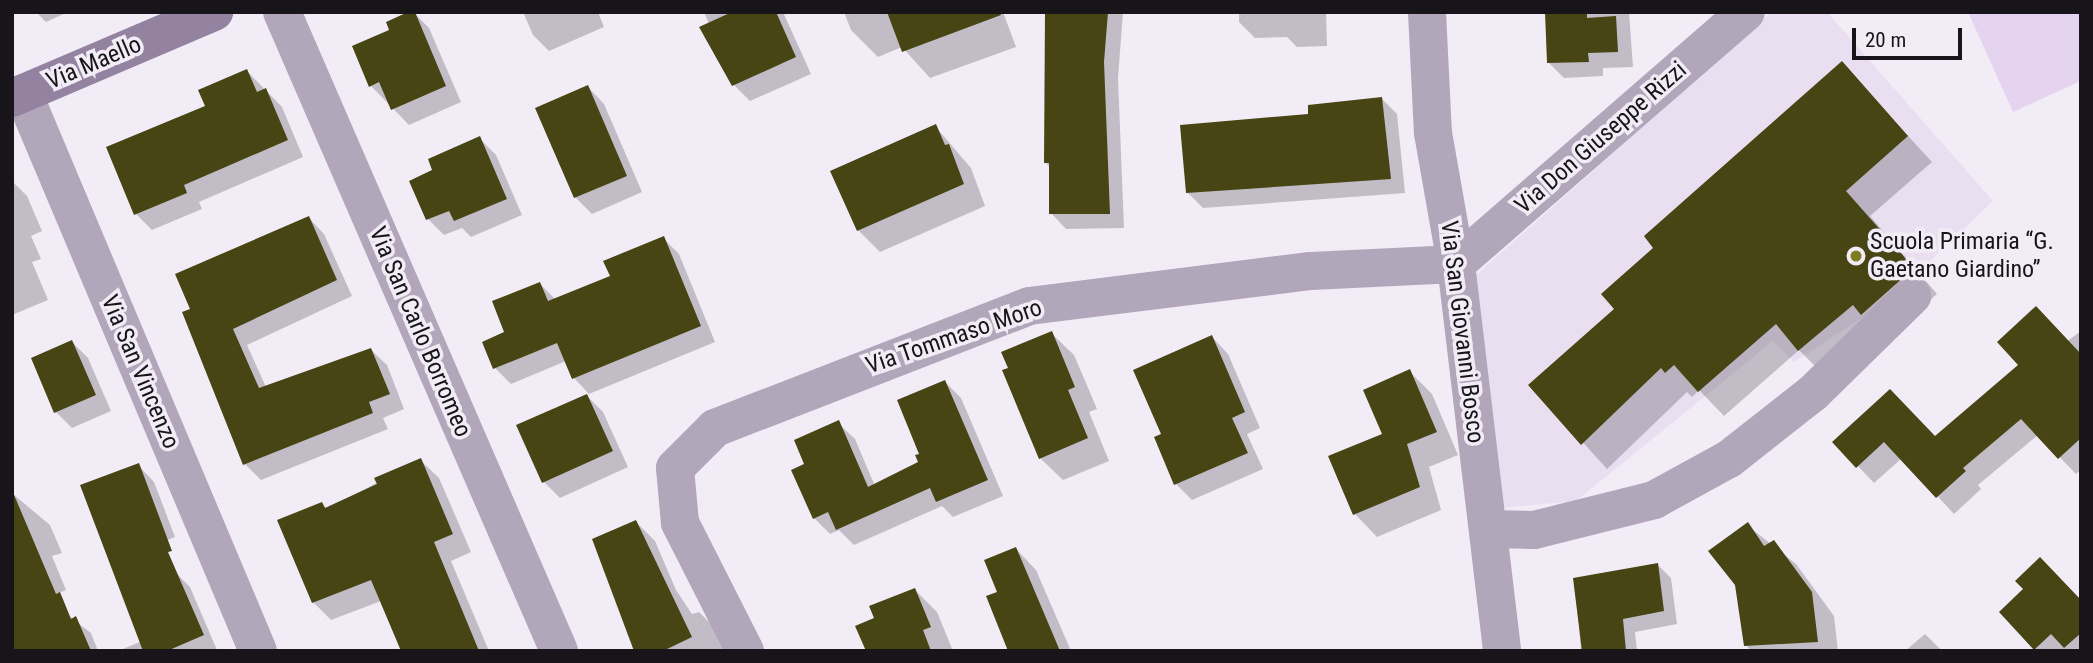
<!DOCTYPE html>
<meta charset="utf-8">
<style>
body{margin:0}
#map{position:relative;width:2093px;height:663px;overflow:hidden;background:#f2ecf7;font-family:"Roboto Condensed",sans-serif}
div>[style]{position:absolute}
.built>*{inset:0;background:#e9dff1}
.green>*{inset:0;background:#e5d4f0}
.shadow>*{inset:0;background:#0003}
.building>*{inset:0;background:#464513}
.street>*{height:38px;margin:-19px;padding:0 19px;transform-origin:19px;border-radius:19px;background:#b2a6ba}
.secondary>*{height:38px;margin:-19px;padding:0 19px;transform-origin:19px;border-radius:19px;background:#9483a0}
.dots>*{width:19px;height:19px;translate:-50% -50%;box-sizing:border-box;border:4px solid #f2ecf7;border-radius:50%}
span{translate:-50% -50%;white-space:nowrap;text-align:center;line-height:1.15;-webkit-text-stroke:7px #f2ecf7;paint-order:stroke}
.street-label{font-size:24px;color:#171519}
.poi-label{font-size:24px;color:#171519}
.left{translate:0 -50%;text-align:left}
.frame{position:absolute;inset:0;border:14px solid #171519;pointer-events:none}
.scale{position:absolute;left:1852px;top:28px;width:110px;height:32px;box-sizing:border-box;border:4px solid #171519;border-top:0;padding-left:9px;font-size:21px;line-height:24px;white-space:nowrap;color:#171519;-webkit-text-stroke:5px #f2ecf7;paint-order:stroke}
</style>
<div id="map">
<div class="built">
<div style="clip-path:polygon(1772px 12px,1827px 12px,1993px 201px,1888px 301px,1794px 362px,1773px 341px,1576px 501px,1500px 508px,1475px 276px)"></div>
</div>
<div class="green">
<div style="clip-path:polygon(1968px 12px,2081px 12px,2081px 81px,2013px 112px)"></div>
</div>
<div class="shadow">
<div style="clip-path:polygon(36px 12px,68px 12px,46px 22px)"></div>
<div style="clip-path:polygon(413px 12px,429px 28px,461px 102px,409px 125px,371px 86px,391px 31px)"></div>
<div style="clip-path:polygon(523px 12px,598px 12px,604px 27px,549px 51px,533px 35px)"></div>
<div style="clip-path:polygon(704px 12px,783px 12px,811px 74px,750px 101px,734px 85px)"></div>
<div style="clip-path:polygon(844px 12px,1003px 12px,1016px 47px,930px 78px,902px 47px,878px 57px,851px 30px)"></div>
<div style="clip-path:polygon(1047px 12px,1123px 12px,1118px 78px,1124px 228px,1066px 229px,1051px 213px,1051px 168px,1046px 163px)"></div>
<div style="clip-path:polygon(1239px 12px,1326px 12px,1327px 46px,1297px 47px,1287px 37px,1255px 38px,1239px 22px)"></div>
<div style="clip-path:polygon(1537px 12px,1629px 12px,1633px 67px,1603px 68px,1603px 76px,1564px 78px,1549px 63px,1547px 15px)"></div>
<div style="clip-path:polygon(1842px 64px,1932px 162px,1870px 216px,1937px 294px,1887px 338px,1824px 375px,1799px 350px,1724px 416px,1699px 390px,1692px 397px,1687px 392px,1607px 469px,1531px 385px,1616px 309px,1656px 248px)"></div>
<div style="clip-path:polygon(247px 71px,282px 107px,303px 157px,199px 202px,202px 209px,152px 230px,136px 214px,207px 107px)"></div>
<div style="clip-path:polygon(588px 87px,604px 104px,642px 192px,592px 214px,575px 197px,538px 109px)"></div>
<div style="clip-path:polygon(1382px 99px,1397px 114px,1405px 193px,1203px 208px,1188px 193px,1310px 116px)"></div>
<div style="clip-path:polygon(935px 126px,971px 168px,985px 206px,880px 252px,858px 230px)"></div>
<div style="clip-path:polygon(480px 139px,496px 155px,522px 215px,471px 237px,462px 228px,444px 235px,428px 219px,435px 171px)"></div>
<div style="clip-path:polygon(12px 181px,27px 196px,42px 231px,31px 236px,41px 259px,32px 262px,48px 300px,12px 315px)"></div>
<div style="clip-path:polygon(309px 218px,324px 234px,352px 296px,247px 345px,266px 387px,371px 350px,387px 365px,404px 409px,383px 418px,388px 429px,261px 480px,245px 464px,192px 310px)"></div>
<div style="clip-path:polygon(663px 238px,679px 254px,715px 342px,589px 394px,574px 378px,566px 361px,511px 384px,495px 368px,507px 333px,540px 284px,556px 300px,612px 276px)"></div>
<div style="clip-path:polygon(2081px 331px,2081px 470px,2076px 474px,2038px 435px,1978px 485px,1981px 489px,1954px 514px,1902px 458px,1874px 483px,1835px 442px,1935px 438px)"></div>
<div style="clip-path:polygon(1051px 333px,1074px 355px,1097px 409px,1089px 412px,1109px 461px,1063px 480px,1040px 458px)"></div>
<div style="clip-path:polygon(1212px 337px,1228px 354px,1260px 428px,1247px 434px,1263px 469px,1192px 500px,1176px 484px,1164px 435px)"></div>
<div style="clip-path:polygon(72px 342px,88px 358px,111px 411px,72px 428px,56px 412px)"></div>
<div style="clip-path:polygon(1410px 372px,1432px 394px,1458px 455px,1429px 467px,1441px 510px,1377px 537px,1355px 514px,1331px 457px,1385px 435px)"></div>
<div style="clip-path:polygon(945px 382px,961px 398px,1003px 496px,953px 517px,942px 506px,854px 545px,839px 530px,830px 534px,814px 518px,807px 465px,838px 423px,855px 439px,875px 486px,921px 463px)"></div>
<div style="clip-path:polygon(587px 396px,603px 412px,628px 467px,560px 498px,544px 482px)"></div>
<div style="clip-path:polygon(420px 460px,439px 478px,471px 552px,451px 561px,489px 651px,402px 651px,381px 601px,331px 620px,313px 602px,322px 504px,327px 509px)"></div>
<div style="clip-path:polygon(138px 465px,154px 482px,175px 537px,120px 559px)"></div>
<div style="clip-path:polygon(14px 495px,50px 525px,62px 553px,52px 556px,66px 590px,12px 612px)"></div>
<div style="clip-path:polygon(636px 522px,655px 541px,676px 590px,692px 614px,699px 612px,718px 631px,728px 651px,636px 651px)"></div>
<div style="clip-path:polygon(1747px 525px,1796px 564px,1834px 616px,1838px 651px,1751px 651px,1746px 645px)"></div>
<div style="clip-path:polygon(1016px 549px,1036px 570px,1071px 651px,1010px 651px,999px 593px)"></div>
<div style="clip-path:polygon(1658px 565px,1671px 578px,1677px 624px,1635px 632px,1637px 651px,1581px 651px,1575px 580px)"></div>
<div style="clip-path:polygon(175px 572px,190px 587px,217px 650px,118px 651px,142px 641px)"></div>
<div style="clip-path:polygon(915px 590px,937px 612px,953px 651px,868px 651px,877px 619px)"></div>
<div style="clip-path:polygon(2081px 602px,2081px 651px,2037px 651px,2001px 612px)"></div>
<div style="clip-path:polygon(70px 617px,91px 633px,98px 651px,12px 651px)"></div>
<div style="clip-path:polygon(1925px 634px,1942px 651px,1905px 651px)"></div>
</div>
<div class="building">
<div style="clip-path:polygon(408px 12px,415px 12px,446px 86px,391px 110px,379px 82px,369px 87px,352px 46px,389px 30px,386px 22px)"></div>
<div style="clip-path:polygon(732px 12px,776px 12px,796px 57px,732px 86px,699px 27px)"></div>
<div style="clip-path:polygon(887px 12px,1000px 12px,1001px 15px,902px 52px)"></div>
<div style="clip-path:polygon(1045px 12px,1108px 12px,1104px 62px,1110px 214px,1049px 214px,1049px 163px,1044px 163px)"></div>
<div style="clip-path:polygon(1545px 12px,1587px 12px,1587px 18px,1616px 16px,1618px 52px,1588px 53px,1589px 62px,1547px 63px)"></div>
<div style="clip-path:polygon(1842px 61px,1908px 136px,1846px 191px,1914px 268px,1861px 315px,1853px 305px,1798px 351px,1776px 324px,1698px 392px,1674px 365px,1665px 373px,1661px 368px,1581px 445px,1528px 385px,1614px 309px,1601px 294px,1653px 248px,1644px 236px)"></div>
<div style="clip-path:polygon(247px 69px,257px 92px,266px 88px,288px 140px,184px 185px,187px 193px,134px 215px,106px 147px,205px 106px,198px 90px)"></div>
<div style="clip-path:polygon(588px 85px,627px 176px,574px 198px,535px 108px)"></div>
<div style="clip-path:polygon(1382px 97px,1391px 179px,1186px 193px,1180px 125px,1308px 114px,1308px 105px)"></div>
<div style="clip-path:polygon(936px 124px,945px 145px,949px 144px,964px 184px,857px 231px,830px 171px)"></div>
<div style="clip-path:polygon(480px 136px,507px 199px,454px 221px,449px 211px,426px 220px,409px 181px,432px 170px,428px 159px)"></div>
<div style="clip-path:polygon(309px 216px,337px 280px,233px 329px,259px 388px,371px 348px,390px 394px,369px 402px,373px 413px,243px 465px,182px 312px,190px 309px,175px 274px)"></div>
<div style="clip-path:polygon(664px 236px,701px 326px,572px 379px,557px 343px,493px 369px,482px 342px,504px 332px,492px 301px,540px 282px,548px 301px,610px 276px,603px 261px)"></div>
<div style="clip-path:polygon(2036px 306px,2081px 354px,2081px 438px,2058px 459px,2021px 419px,1963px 468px,1966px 471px,1936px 498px,1884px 442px,1856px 468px,1832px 442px,1890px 389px,1935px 436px,2018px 365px,1997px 342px)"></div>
<div style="clip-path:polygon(1052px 331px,1075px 387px,1068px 390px,1088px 438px,1039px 459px,1002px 370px,1008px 368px,1001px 352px)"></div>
<div style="clip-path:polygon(1212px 335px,1245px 412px,1232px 418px,1248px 453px,1174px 485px,1154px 437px,1161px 434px,1133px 370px)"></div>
<div style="clip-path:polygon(72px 340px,96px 395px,54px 413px,31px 358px)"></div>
<div style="clip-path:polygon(1410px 369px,1437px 432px,1407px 444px,1420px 487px,1353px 515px,1328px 456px,1382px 434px,1363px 390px)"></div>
<div style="clip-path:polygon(945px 380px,988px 480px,936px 502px,930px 488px,836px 530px,828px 512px,813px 519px,791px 470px,804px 464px,794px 440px,839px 420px,868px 487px,918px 462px,915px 455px,919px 454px,897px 400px)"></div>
<div style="clip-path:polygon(587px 394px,613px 451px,542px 483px,516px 425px)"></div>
<div style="clip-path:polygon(421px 458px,453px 534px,434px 542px,479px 651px,401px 651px,371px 580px,312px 603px,277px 520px,322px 502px,325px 508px,377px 484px,374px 478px)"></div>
<div style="clip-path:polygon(139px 463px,172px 551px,168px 552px,204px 635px,167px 651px,143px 651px,80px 485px)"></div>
<div style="clip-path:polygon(12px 490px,56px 594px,60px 592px,71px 619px,76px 616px,91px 651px,12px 651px)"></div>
<div style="clip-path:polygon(636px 520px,692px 637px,663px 651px,634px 651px,592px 539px)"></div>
<div style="clip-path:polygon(1748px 522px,1764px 546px,1774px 540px,1812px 592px,1818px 642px,1744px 646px,1735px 585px,1708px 551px)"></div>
<div style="clip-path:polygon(1016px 547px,1060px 651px,1008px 651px,986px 596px,997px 592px,984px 560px)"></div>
<div style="clip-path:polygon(2040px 557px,2081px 600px,2081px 633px,2064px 648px,2051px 634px,2034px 650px,1999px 612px,2023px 589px,2015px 581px)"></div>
<div style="clip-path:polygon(1658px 563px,1664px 611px,1623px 619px,1626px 651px,1582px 651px,1573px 578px)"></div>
<div style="clip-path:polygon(915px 588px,931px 627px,923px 630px,931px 651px,866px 651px,855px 626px,874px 618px,869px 606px)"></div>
</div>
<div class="street">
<div style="left:282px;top:12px;width:696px;rotate:66.56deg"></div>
<div style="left:1427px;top:12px;width:121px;rotate:87.2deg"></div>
<div style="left:1433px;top:133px;width:133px;rotate:80deg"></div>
<div style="left:1456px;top:264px;width:390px;rotate:83.2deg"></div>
<div style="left:23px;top:93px;width:605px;rotate:67.16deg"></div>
<div style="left:1489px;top:529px;width:45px;rotate:1.3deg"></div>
<div style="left:1534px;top:530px;width:124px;rotate:-14deg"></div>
<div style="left:1654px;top:500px;width:85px;rotate:-28.7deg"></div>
<div style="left:1729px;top:459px;width:107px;rotate:-38.2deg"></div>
<div style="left:1813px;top:393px;width:139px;rotate:-44.4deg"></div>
<div style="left:745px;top:651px;width:144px;rotate:-116.9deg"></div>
<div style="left:680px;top:523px;width:55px;rotate:-95.2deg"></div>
<div style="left:675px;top:468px;width:57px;rotate:-45deg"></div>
<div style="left:715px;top:428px;width:337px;rotate:-21.2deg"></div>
<div style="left:1029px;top:306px;width:284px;rotate:-7.1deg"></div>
<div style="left:1311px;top:271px;width:145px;rotate:-2.8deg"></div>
<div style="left:1456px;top:264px;width:384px;rotate:-41deg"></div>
</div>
<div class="secondary">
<div style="left:12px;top:98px;width:220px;rotate:-23.1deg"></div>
</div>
<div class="dots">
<div style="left:1856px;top:256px;background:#7f7c24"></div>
</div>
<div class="street-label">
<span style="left:94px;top:63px;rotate:-23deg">Via Maello</span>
<span style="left:1601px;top:138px;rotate:-41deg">Via Don Giuseppe Rizzi</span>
<span style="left:420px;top:332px;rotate:67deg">Via San Carlo Borromeo</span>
<span style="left:1462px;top:332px;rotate:83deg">Via San Giovanni Bosco</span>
<span style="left:954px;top:337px;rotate:-19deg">Via Tommaso Moro</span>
<span style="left:140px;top:372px;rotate:67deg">Via San Vincenzo</span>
</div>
<div class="poi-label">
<span class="left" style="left:1870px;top:256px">Scuola Primaria “G.<br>Gaetano Giardino”</span>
</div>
<div class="frame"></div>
<div class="scale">20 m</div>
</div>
